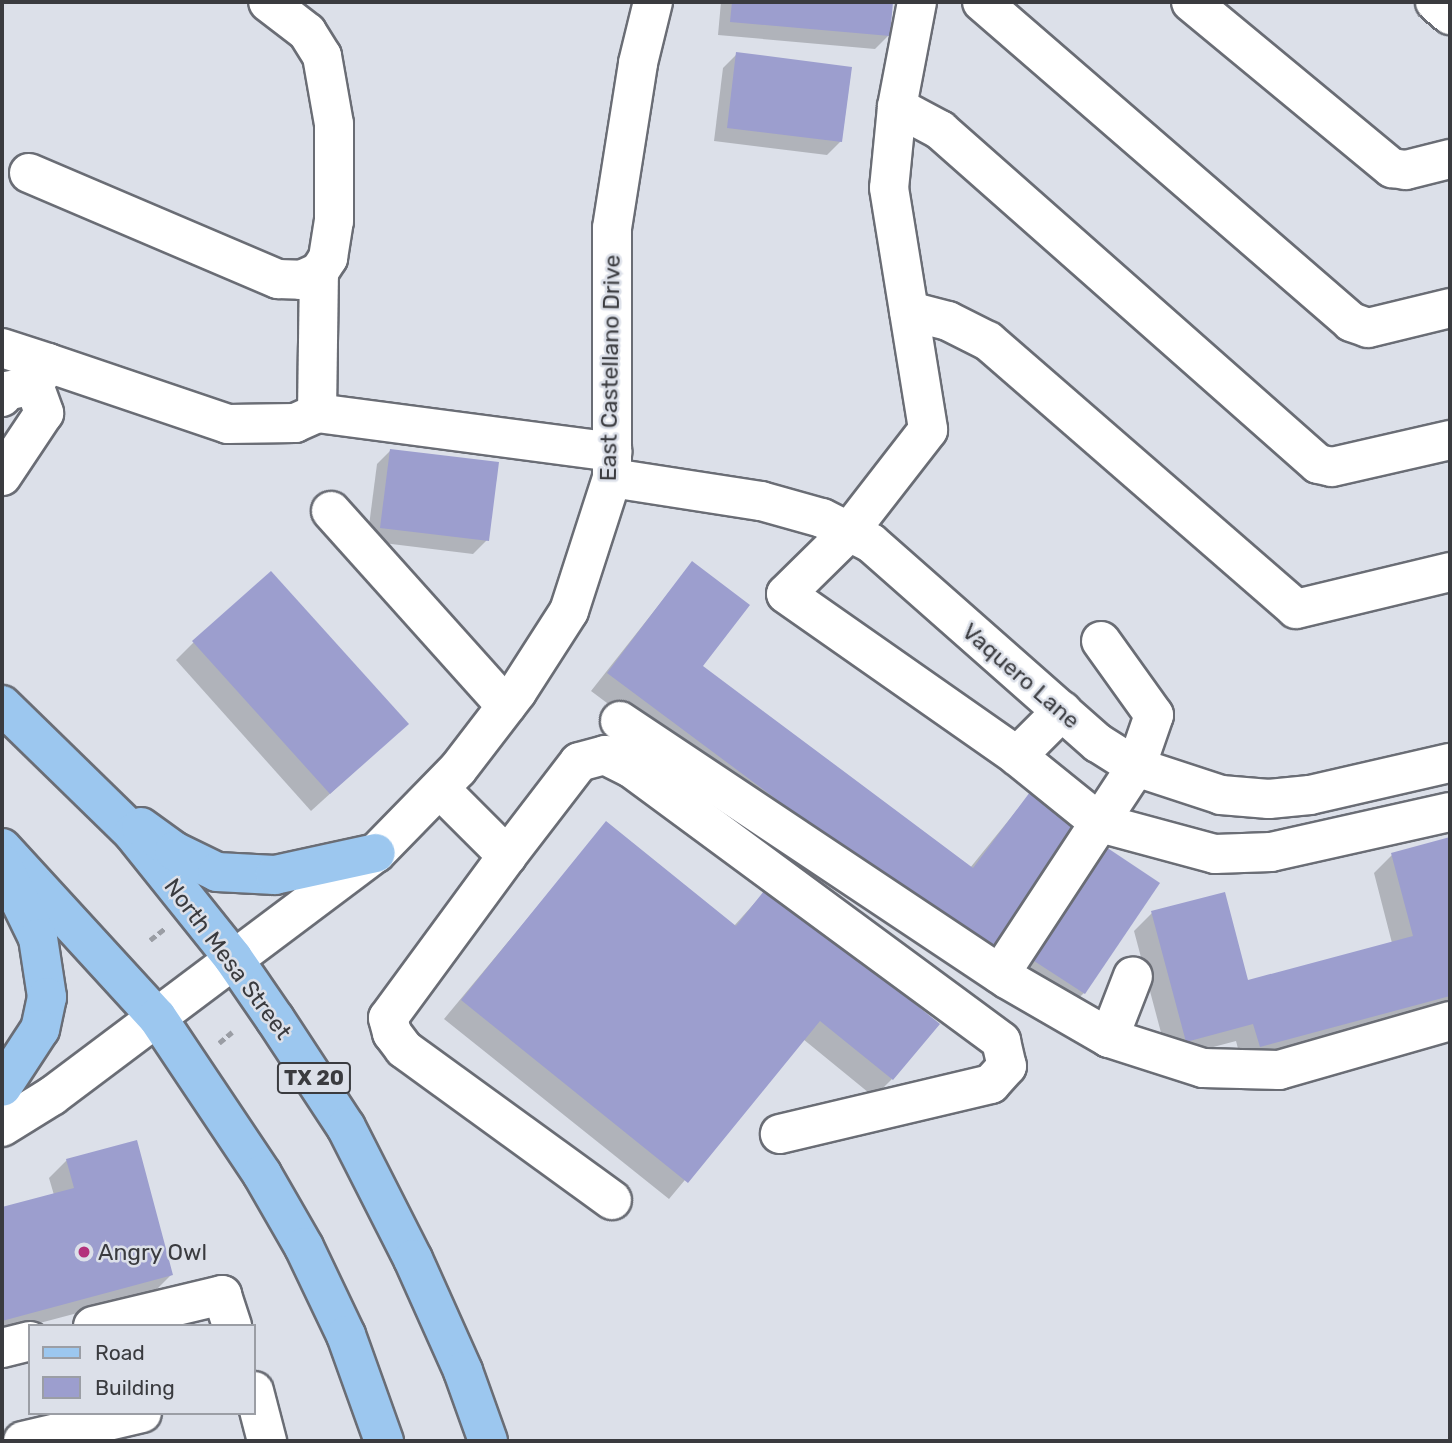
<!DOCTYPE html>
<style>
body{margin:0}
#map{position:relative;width:1452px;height:1443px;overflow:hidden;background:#dce0e9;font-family:Rubik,sans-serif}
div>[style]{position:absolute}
.shadow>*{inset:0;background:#0003}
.building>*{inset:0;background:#9c9ece}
.path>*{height:4.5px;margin-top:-2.25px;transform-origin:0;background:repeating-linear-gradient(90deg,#9a9da4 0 7px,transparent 0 10.5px)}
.roads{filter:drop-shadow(2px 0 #6a6d75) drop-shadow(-2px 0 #6a6d75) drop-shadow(0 2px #6a6d75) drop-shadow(0 -2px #6a6d75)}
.minor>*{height:38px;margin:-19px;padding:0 19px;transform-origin:19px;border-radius:19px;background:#fff}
.major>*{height:38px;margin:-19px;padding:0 19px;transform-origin:19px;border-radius:19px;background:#9cc7ef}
.dots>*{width:19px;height:19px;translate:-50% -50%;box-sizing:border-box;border:4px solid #dce0e9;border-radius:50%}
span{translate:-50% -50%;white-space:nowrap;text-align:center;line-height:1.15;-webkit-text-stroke:5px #dce0e9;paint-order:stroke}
.shield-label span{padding:2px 5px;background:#dce0e9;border:2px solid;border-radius:5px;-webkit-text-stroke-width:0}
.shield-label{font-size:21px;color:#3a3b3f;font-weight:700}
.street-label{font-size:23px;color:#3a3b3f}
.poi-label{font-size:23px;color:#3a3b3f}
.left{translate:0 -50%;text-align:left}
.frame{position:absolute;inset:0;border:4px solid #3a3b3f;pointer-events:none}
.legend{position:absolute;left:28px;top:1324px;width:228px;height:91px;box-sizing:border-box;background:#dce0e9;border:2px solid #9b9ea5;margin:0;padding:9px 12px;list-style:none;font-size:21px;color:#3a3b3f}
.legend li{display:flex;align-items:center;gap:14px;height:35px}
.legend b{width:35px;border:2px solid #9b9ea5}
</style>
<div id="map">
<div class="shadow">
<div style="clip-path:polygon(721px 2px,892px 2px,889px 35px,875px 49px,718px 35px)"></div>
<div style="clip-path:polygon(737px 54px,841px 141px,827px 155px,714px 141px,723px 68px)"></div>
<div style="clip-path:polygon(390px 451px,487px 540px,473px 554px,367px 541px,377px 464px)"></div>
<div style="clip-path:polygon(692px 563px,701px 666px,970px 868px,1030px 794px,973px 977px,591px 691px)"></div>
<div style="clip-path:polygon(194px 642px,388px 741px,311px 811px,176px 660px)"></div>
<div style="clip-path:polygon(606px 824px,734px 926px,768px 888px,892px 1079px,874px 1097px,803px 1039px,669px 1199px,444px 1019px)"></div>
<div style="clip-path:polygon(1450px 839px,1450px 1008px,1242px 1064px,1236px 1041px,1168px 1059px,1134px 931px,1152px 913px,1247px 982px,1392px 943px,1374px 873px,1392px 855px)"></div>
<div style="clip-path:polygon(1089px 860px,1084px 993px,1070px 1006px,1016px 971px)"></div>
<div style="clip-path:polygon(67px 1160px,171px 1275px,153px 1293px,2px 1333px,2px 1209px,54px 1195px,49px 1178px)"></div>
</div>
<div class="building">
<div style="clip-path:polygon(732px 2px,893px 2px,890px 36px,730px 22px)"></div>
<div style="clip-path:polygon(736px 52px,852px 67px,842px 142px,727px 128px)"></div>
<div style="clip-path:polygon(390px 449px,499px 462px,489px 541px,380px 528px)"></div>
<div style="clip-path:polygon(692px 561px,750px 605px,703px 666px,973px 868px,1030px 792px,1087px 835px,992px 960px,607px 673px)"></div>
<div style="clip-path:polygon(271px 571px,409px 724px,330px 794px,192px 641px)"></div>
<div style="clip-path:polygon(606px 821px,736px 926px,768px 886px,940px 1024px,893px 1080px,820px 1021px,688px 1183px,461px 1000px)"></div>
<div style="clip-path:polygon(1450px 837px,1450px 996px,1260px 1047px,1253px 1024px,1186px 1042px,1151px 911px,1225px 892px,1248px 980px,1413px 936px,1391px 853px)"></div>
<div style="clip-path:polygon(1103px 845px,1160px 883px,1085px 994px,1028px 957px)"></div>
<div style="clip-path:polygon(137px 1140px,173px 1275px,2px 1321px,2px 1207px,74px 1188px,66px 1159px)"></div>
</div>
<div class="path">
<div style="left:150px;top:940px;width:18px;rotate:-38deg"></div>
<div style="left:219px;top:1043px;width:17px;rotate:-40deg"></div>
</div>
<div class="roads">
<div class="minor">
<div style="left:917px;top:2px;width:107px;rotate:100.8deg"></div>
<div style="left:897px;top:107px;width:81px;rotate:95.6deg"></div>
<div style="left:889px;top:188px;width:245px;rotate:80.8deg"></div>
<div style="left:928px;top:430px;width:129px;rotate:127.8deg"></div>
<div style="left:849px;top:532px;width:88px;rotate:135.5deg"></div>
<div style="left:786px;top:594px;width:282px;rotate:35deg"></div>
<div style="left:1017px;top:756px;width:107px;rotate:38.9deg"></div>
<div style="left:1100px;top:823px;width:119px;rotate:15.1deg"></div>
<div style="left:1215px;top:854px;width:56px;rotate:-2deg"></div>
<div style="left:1271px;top:852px;width:183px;rotate:-12.6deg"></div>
<div style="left:982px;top:2px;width:488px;rotate:40.9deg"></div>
<div style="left:1351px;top:322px;width:18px;rotate:19deg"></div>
<div style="left:1368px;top:328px;width:84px;rotate:-13.7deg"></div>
<div style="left:1191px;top:2px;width:261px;rotate:39.6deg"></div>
<div style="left:1392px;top:168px;width:14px;rotate:8deg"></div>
<div style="left:1406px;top:170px;width:45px;rotate:-14deg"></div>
<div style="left:1435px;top:2px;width:20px;rotate:41deg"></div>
<div style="left:897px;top:107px;width:49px;rotate:28.1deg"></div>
<div style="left:940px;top:130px;width:504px;rotate:41.46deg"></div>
<div style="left:1318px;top:464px;width:14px;rotate:12deg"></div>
<div style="left:1332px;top:467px;width:121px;rotate:-12.9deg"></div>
<div style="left:29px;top:173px;width:271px;rotate:23.1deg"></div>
<div style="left:278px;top:279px;width:23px;rotate:2deg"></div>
<div style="left:301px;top:280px;width:20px;rotate:-24deg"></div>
<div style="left:319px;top:272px;width:17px;rotate:-57deg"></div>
<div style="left:328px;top:258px;width:37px;rotate:-81deg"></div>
<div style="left:334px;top:221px;width:97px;rotate:-90deg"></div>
<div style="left:334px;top:124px;width:69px;rotate:-100deg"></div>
<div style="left:322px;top:56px;width:28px;rotate:-122deg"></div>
<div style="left:307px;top:32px;width:49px;rotate:-142.4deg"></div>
<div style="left:909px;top:311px;width:40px;rotate:14.4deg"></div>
<div style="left:948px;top:321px;width:45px;rotate:26.6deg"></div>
<div style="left:988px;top:341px;width:408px;rotate:41deg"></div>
<div style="left:1296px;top:609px;width:158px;rotate:-13.5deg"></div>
<div style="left:2px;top:348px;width:48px;rotate:18.1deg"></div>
<div style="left:34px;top:385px;width:26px;rotate:-58deg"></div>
<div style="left:48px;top:363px;width:190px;rotate:18.7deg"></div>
<div style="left:228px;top:424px;width:67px;rotate:-0.9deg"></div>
<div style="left:295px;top:423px;width:24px;rotate:-24deg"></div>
<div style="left:317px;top:413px;width:141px;rotate:-89.2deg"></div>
<div style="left:2px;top:397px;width:7px;rotate:-56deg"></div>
<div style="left:6px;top:391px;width:29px;rotate:-12deg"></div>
<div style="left:34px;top:385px;width:30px;rotate:70deg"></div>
<div style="left:44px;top:413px;width:76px;rotate:123.7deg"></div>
<div style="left:317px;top:413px;width:298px;rotate:7.5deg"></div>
<div style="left:612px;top:478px;width:151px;rotate:8.8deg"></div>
<div style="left:761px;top:501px;width:63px;rotate:15.6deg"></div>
<div style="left:822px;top:518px;width:55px;rotate:27deg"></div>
<div style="left:871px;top:543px;width:303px;rotate:41.4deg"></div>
<div style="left:1098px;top:743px;width:45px;rotate:32.3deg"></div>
<div style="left:1136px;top:767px;width:89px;rotate:18.2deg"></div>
<div style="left:1221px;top:795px;width:48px;rotate:4.8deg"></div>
<div style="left:1269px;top:799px;width:41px;rotate:-5.6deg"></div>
<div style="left:1310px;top:795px;width:144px;rotate:-12.9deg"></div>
<div style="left:331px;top:511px;width:262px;rotate:48.1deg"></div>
<div style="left:620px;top:721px;width:465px;rotate:33.7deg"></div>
<div style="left:1007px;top:979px;width:118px;rotate:30deg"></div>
<div style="left:1109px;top:1038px;width:99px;rotate:17.7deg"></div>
<div style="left:1203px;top:1068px;width:76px;rotate:1.5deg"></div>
<div style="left:1279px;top:1070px;width:178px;rotate:-16deg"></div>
<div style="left:1017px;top:756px;width:64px;rotate:-45deg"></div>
<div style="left:440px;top:789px;width:95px;rotate:45deg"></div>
<div style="left:507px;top:856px;width:201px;rotate:126.3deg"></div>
<div style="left:388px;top:1018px;width:16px;rotate:75deg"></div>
<div style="left:392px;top:1033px;width:20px;rotate:53deg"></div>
<div style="left:404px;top:1049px;width:257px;rotate:36deg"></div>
<div style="left:507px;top:856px;width:118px;rotate:-52.5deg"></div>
<div style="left:579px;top:762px;width:27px;rotate:-15deg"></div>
<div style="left:605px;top:755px;width:29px;rotate:27deg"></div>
<div style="left:631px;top:768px;width:460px;rotate:36.4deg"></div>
<div style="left:1001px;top:1041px;width:26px;rotate:77deg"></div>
<div style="left:1007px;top:1066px;width:24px;rotate:132deg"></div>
<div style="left:991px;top:1084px;width:217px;rotate:166.7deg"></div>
<div style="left:1000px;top:974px;width:248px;rotate:-56.7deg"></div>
<div style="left:1136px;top:767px;width:55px;rotate:-70.9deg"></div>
<div style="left:1154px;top:715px;width:91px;rotate:-125.6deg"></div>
<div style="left:1109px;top:1038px;width:66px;rotate:-68.8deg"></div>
<div style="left:2px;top:1127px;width:59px;rotate:-31.8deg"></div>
<div style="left:52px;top:1096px;width:405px;rotate:-36.9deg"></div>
<div style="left:376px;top:853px;width:117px;rotate:-45.7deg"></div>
<div style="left:458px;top:769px;width:97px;rotate:-52.5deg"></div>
<div style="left:517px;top:692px;width:96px;rotate:-57.3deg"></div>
<div style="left:569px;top:611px;width:140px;rotate:-72.1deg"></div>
<div style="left:612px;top:478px;width:250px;rotate:-90deg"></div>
<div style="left:612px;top:228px;width:167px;rotate:-81deg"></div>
<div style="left:638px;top:63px;width:63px;rotate:-76.2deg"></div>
<div style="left:93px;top:1326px;width:133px;rotate:-13.5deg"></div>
<div style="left:222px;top:1295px;width:33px;rotate:72deg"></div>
<div style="left:2px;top:1348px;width:29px;rotate:-14deg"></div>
<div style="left:254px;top:1391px;width:52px;rotate:75.4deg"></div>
<div style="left:23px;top:1441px;width:122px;rotate:-13.2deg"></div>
</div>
<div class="major">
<div style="left:2px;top:705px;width:183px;rotate:44.3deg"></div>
<div style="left:133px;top:833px;width:160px;rotate:51.3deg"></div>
<div style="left:233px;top:958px;width:74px;rotate:55.5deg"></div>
<div style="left:275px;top:1019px;width:129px;rotate:56.7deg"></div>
<div style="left:346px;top:1127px;width:148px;rotate:63.1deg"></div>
<div style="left:413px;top:1259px;width:123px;rotate:65.9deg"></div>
<div style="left:463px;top:1371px;width:74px;rotate:70.3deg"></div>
<div style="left:141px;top:827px;width:41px;rotate:36deg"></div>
<div style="left:174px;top:851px;width:48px;rotate:26deg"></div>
<div style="left:217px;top:872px;width:58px;rotate:3deg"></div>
<div style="left:275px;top:875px;width:103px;rotate:-12.3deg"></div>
<div style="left:2px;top:848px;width:229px;rotate:47.5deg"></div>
<div style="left:157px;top:1017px;width:189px;rotate:56.2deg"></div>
<div style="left:262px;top:1174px;width:84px;rotate:60.1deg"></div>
<div style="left:304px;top:1247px;width:98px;rotate:64.5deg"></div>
<div style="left:346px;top:1335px;width:113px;rotate:70.3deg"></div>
<div style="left:2px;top:864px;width:82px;rotate:64.1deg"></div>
<div style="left:38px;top:938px;width:60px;rotate:81.3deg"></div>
<div style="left:47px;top:997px;width:33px;rotate:102deg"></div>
<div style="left:40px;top:1029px;width:69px;rotate:123.2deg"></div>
</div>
</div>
<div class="dots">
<div style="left:84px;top:1252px;background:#b3317b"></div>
</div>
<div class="shield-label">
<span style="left:314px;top:1078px">TX 20</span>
</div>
<div class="street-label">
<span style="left:610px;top:368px;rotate:-89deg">East Castellano Drive</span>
<span style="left:1021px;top:676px;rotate:41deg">Vaquero Lane</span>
<span style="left:228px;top:959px;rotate:53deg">North Mesa Street</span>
</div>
<div class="poi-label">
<span class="left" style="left:98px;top:1252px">Angry Owl</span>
</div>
<div class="frame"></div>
<ul class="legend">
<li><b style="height:9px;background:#9cc7ef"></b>Road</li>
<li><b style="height:19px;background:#9c9ece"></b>Building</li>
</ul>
</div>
